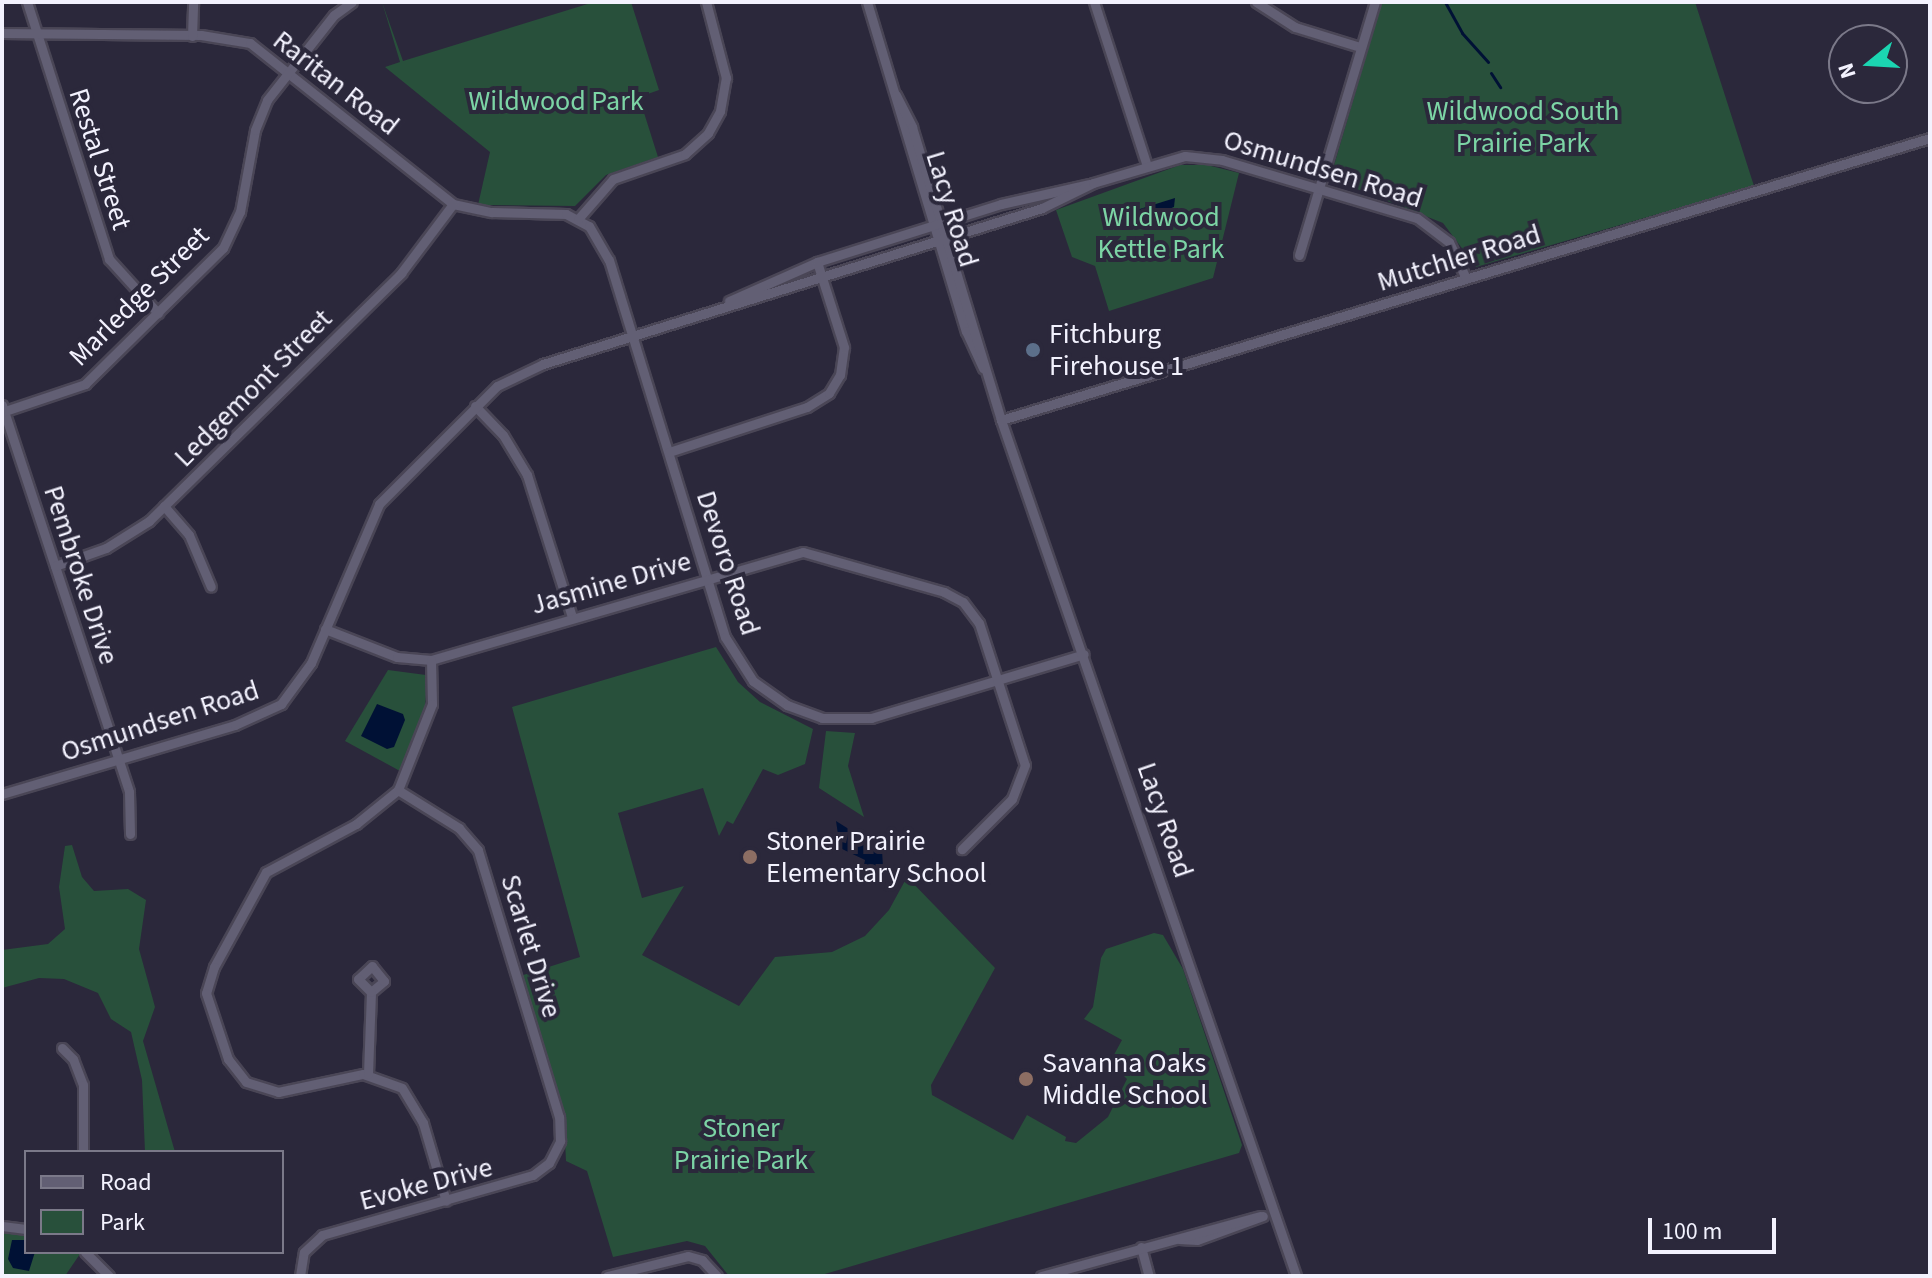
<!DOCTYPE html>
<style>
body{margin:0}
#map{position:relative;width:1932px;height:1278px;overflow:hidden;background:#2b283b;font-family:"Source Sans 3",sans-serif}
div>[style]{position:absolute}
.green>*{inset:0;background:#28503b}
.water>*{inset:0;background:#001135}
.stream>*{height:3px;margin:-1.5px;padding:0 1.5px;transform-origin:1.5px;border-radius:1.5px;background:#001135}
.roads{filter:drop-shadow(2px 0 #4a4656) drop-shadow(-2px 0 #4a4656) drop-shadow(0 2px #4a4656) drop-shadow(0 -2px #4a4656)}
.minor>*{height:9px;margin:-4.5px;padding:0 4.5px;transform-origin:4.5px;border-radius:4.5px;background:#625f74}
.dots>*{width:22px;height:22px;translate:-50% -50%;box-sizing:border-box;border:4px solid #2b283b;border-radius:50%}
span{translate:-50% -50%;white-space:nowrap;text-align:center;line-height:1.15;-webkit-text-stroke:8px #2b283b;paint-order:stroke}
.street-label{font-size:28px;color:#f3f2fe}
.park-label{font-size:28px;color:#7cd4a5}
.poi-label{font-size:28px;color:#f3f2fe}
.left{translate:0 -50%;text-align:left}
.frame{position:absolute;inset:0;border:4px solid #f3f2fe;pointer-events:none}
.legend{position:absolute;left:24px;top:1150px;width:260px;height:104px;box-sizing:border-box;background:#2b283b;border:2px solid #7b7989;margin:0;padding:10px 14px;list-style:none;font-size:24px;color:#f3f2fe}
.legend li{display:flex;align-items:center;gap:16px;height:40px}
.legend b{width:40px;border:2px solid #7b7989}
.north{position:absolute;left:1828px;top:24px;width:80px;height:80px;box-sizing:border-box;background:#2b283b;border:2px solid #7b7989;border-radius:50%;rotate:252deg;font-size:22px;font-weight:700;line-height:32px;text-align:center;color:#f3f2fe}
.north::after{content:'';display:block;margin:auto;width:28px;height:36px;background:#1bd5b1;clip-path:polygon(50% 0,100% 100%,50% 72%,0 100%)}
.scale{position:absolute;left:1648px;top:1218px;width:128px;height:36px;box-sizing:border-box;border:4px solid #f3f2fe;border-top:0;padding-left:10px;font-size:24px;line-height:28px;white-space:nowrap;color:#f3f2fe;-webkit-text-stroke:6px #2b283b;paint-order:stroke}
</style>
<div id="map">
<div class="green">
<div style="clip-path:polygon(382px 2px,403px 61px,594px 2px,631px 2px,659px 90px,639px 97px,658px 157px,606px 175px,575px 206px,478px 205px,490px 152px,385px 67px,400px 62px)"></div>
<div style="clip-path:polygon(1382px 2px,1695px 2px,1754px 186px,1476px 267px,1443px 223px,1334px 180px,1332px 172px)"></div>
<div style="clip-path:polygon(1180px 165px,1207px 165px,1239px 173px,1213px 278px,1109px 311px,1095px 266px,1072px 257px,1056px 210px)"></div>
<div style="clip-path:polygon(716px 647px,738px 682px,760px 702px,813px 729px,805px 764px,778px 775px,763px 769px,733px 824px,727px 821px,719px 836px,703px 788px,618px 813px,642px 898px,684px 886px,642px 955px,739px 1006px,775px 957px,832px 952px,865px 936px,889px 910px,907px 877px,995px 968px,931px 1085px,932px 1095px,1013px 1140px,1027px 1115px,1066px 1137px,1065px 1141px,1076px 1143px,1108px 1117px,1127px 1079px,1110px 1062px,1122px 1040px,1084px 1019px,1093px 1007px,1101px 958px,1106px 949px,1154px 933px,1163px 935px,1183px 969px,1242px 1145px,1239px 1153px,818px 1276px,729px 1276px,705px 1246px,687px 1241px,613px 1257px,587px 1171px,566px 1161px,564px 1122px,517px 977px,580px 957px,512px 707px)"></div>
<div style="clip-path:polygon(388px 670px,426px 675px,427px 683px,425px 708px,400px 771px,345px 741px)"></div>
<div style="clip-path:polygon(826px 731px,855px 733px,848px 766px,864px 817px,819px 788px)"></div>
<div style="clip-path:polygon(72px 845px,82px 877px,94px 891px,128px 889px,146px 900px,139px 949px,155px 1007px,143px 1041px,175px 1152px,145px 1152px,142px 1080px,131px 1032px,111px 1019px,98px 993px,64px 979px,39px 978px,2px 988px,2px 950px,48px 944px,65px 929px,59px 887px,65px 846px)"></div>
<div style="clip-path:polygon(2px 1231px,26px 1235px,26px 1252px,80px 1254px,65px 1276px,2px 1276px)"></div>
</div>
<div class="water">
<div style="clip-path:polygon(1175px 198px,1174px 207px,1145px 218px,1131px 220px,1127px 213px)"></div>
<div style="clip-path:polygon(377px 704px,403px 714px,405px 720px,394px 747px,387px 749px,361px 736px)"></div>
<div style="clip-path:polygon(836px 821px,882px 850px,883px 867px,875px 886px,861px 880px,865px 860px,840px 848px)"></div>
<div style="clip-path:polygon(12px 1240px,26px 1240px,26px 1252px,35px 1252px,29px 1271px,13px 1268px,8px 1259px)"></div>
</div>
<div class="stream">
<div style="left:1445px;top:2px;width:35px;rotate:61deg"></div>
<div style="left:1462px;top:33px;width:39px;rotate:48deg"></div>
<div style="left:1491px;top:73px;width:17px;rotate:57deg"></div>
</div>
<div class="roads">
<div class="minor">
<div style="left:27px;top:2px;width:270px;rotate:72.3deg"></div>
<div style="left:109px;top:259px;width:73px;rotate:47.8deg"></div>
<div style="left:867px;top:2px;width:344px;rotate:73.3deg"></div>
<div style="left:966px;top:331px;width:41px;rotate:65.3deg"></div>
<div style="left:1094px;top:2px;width:172px;rotate:72.1deg"></div>
<div style="left:1256px;top:2px;width:46px;rotate:32.7deg"></div>
<div style="left:1295px;top:27px;width:68px;rotate:17.1deg"></div>
<div style="left:2px;top:33px;width:199px;rotate:0.6deg"></div>
<div style="left:201px;top:35px;width:50px;rotate:9.3deg"></div>
<div style="left:250px;top:43px;width:259px;rotate:38.4deg"></div>
<div style="left:453px;top:204px;width:40px;rotate:12deg"></div>
<div style="left:492px;top:212px;width:74px;rotate:1.5deg"></div>
<div style="left:566px;top:214px;width:26px;rotate:28deg"></div>
<div style="left:589px;top:226px;width:39px;rotate:60deg"></div>
<div style="left:609px;top:260px;width:394px;rotate:72.9deg"></div>
<div style="left:725px;top:637px;width:52px;rotate:57.5deg"></div>
<div style="left:753px;top:681px;width:42px;rotate:35.2deg"></div>
<div style="left:787px;top:705px;width:37px;rotate:20deg"></div>
<div style="left:822px;top:718px;width:49px"></div>
<div style="left:871px;top:718px;width:222px;rotate:-16.7deg"></div>
<div style="left:192px;top:36px;width:34px;rotate:-88deg"></div>
<div style="left:896px;top:95px;width:36px;rotate:63deg"></div>
<div style="left:912px;top:127px;width:306px;rotate:73.1deg"></div>
<div style="left:1001px;top:420px;width:905px;rotate:70.98deg"></div>
<div style="left:578px;top:219px;width:53px;rotate:-48.8deg"></div>
<div style="left:613px;top:179px;width:76px;rotate:-19.1deg"></div>
<div style="left:685px;top:154px;width:31px;rotate:-42deg"></div>
<div style="left:708px;top:133px;width:25px;rotate:-61deg"></div>
<div style="left:720px;top:111px;width:34px;rotate:-80deg"></div>
<div style="left:726px;top:78px;width:79px;rotate:-104.7deg"></div>
<div style="left:1299px;top:255px;width:264px;rotate:-73.3deg"></div>
<div style="left:729px;top:301px;width:96px;rotate:-23.9deg"></div>
<div style="left:817px;top:262px;width:193px;rotate:-17.5deg"></div>
<div style="left:1001px;top:204px;width:91px;rotate:-12.7deg"></div>
<div style="left:2px;top:405px;width:407px;rotate:71.8deg"></div>
<div style="left:129px;top:792px;width:42px;rotate:88.6deg"></div>
<div style="left:475px;top:406px;width:40px;rotate:46deg"></div>
<div style="left:503px;top:435px;width:47px;rotate:59deg"></div>
<div style="left:527px;top:475px;width:149px;rotate:72.4deg"></div>
<div style="left:2px;top:412px;width:88px;rotate:-18.6deg"></div>
<div style="left:85px;top:384px;width:194px;rotate:-44.6deg"></div>
<div style="left:223px;top:248px;width:40px;rotate:-65deg"></div>
<div style="left:240px;top:212px;width:83px;rotate:-79.6deg"></div>
<div style="left:255px;top:130px;width:32px;rotate:-68deg"></div>
<div style="left:267px;top:100px;width:108px;rotate:-51.8deg"></div>
<div style="left:334px;top:15px;width:22px;rotate:-36deg"></div>
<div style="left:1001px;top:420px;width:971px;rotate:-16.89deg"></div>
<div style="left:669px;top:452px;width:145px;rotate:-18.1deg"></div>
<div style="left:807px;top:407px;width:26px;rotate:-32deg"></div>
<div style="left:829px;top:393px;width:21px;rotate:-59deg"></div>
<div style="left:840px;top:375px;width:28px;rotate:-82deg"></div>
<div style="left:844px;top:347px;width:89px;rotate:-107.6deg"></div>
<div style="left:164px;top:506px;width:38px;rotate:49deg"></div>
<div style="left:189px;top:535px;width:56px;rotate:67.1deg"></div>
<div style="left:55px;top:566px;width:54px;rotate:-19.4deg"></div>
<div style="left:106px;top:548px;width:51px;rotate:-32.1deg"></div>
<div style="left:149px;top:521px;width:354px;rotate:-44.5deg"></div>
<div style="left:401px;top:273px;width:86px;rotate:-53deg"></div>
<div style="left:325px;top:629px;width:77px;rotate:21.3deg"></div>
<div style="left:397px;top:657px;width:34px;rotate:5deg"></div>
<div style="left:431px;top:660px;width:387px;rotate:-16.2deg"></div>
<div style="left:803px;top:552px;width:147px;rotate:15.8deg"></div>
<div style="left:944px;top:592px;width:21px;rotate:28deg"></div>
<div style="left:963px;top:602px;width:26px;rotate:53deg"></div>
<div style="left:979px;top:623px;width:149px;rotate:72.1deg"></div>
<div style="left:1025px;top:765px;width:36px;rotate:111deg"></div>
<div style="left:1012px;top:799px;width:71px;rotate:135deg"></div>
<div style="left:431px;top:660px;width:44px;rotate:88.7deg"></div>
<div style="left:432px;top:704px;width:92px;rotate:111.6deg"></div>
<div style="left:398px;top:790px;width:54px;rotate:141deg"></div>
<div style="left:356px;top:824px;width:102px;rotate:151.9deg"></div>
<div style="left:266px;top:872px;width:108px;rotate:118.7deg"></div>
<div style="left:214px;top:967px;width:27px;rotate:107deg"></div>
<div style="left:206px;top:993px;width:70px;rotate:71.6deg"></div>
<div style="left:228px;top:1059px;width:29px;rotate:52deg"></div>
<div style="left:246px;top:1082px;width:34px;rotate:17deg"></div>
<div style="left:278px;top:1092px;width:87px;rotate:-12deg"></div>
<div style="left:363px;top:1074px;width:41px;rotate:19.7deg"></div>
<div style="left:402px;top:1088px;width:41px;rotate:59deg"></div>
<div style="left:423px;top:1123px;width:81px;rotate:73.6deg"></div>
<div style="left:2px;top:794px;width:243px;rotate:-16.5deg"></div>
<div style="left:235px;top:725px;width:51px;rotate:-24.5deg"></div>
<div style="left:281px;top:704px;width:51px;rotate:-53.8deg"></div>
<div style="left:311px;top:663px;width:173px;rotate:-66.8deg"></div>
<div style="left:379px;top:504px;width:167px;rotate:-45deg"></div>
<div style="left:497px;top:386px;width:51px;rotate:-25.6deg"></div>
<div style="left:543px;top:364px;width:523px;rotate:-17.36deg"></div>
<div style="left:1042px;top:208px;width:57px;rotate:-26.1deg"></div>
<div style="left:1093px;top:183px;width:96px;rotate:-16.4deg"></div>
<div style="left:1185px;top:156px;width:37px;rotate:6deg"></div>
<div style="left:1222px;top:160px;width:203px;rotate:16.6deg"></div>
<div style="left:1417px;top:218px;width:40px;rotate:37deg"></div>
<div style="left:1449px;top:242px;width:40px;rotate:65deg"></div>
<div style="left:62px;top:1048px;width:16px;rotate:45deg"></div>
<div style="left:73px;top:1059px;width:28px;rotate:69deg"></div>
<div style="left:83px;top:1085px;width:67px;rotate:90deg"></div>
<div style="left:368px;top:1074px;width:82px;rotate:-87.9deg"></div>
<div style="left:371px;top:992px;width:17px;rotate:-40deg"></div>
<div style="left:384px;top:981px;width:19px;rotate:-129deg"></div>
<div style="left:372px;top:966px;width:19px;rotate:137deg"></div>
<div style="left:358px;top:979px;width:18px;rotate:45deg"></div>
<div style="left:2px;top:1226px;width:24px;rotate:7deg"></div>
<div style="left:1179px;top:1239px;width:18px;rotate:3deg"></div>
<div style="left:1197px;top:1240px;width:70px;rotate:-20deg"></div>
<div style="left:1141px;top:1247px;width:30px;rotate:75deg"></div>
<div style="left:85px;top:1252px;width:34px;rotate:45deg"></div>
<div style="left:300px;top:1276px;width:24px;rotate:-81deg"></div>
<div style="left:304px;top:1252px;width:25px;rotate:-43deg"></div>
<div style="left:322px;top:1235px;width:219px;rotate:-15.9deg"></div>
<div style="left:533px;top:1175px;width:20px;rotate:-37deg"></div>
<div style="left:549px;top:1163px;width:25px;rotate:-63deg"></div>
<div style="left:560px;top:1141px;width:24px;rotate:-92deg"></div>
<div style="left:559px;top:1117px;width:279px;rotate:-106.9deg"></div>
<div style="left:478px;top:850px;width:29px;rotate:-131deg"></div>
<div style="left:459px;top:828px;width:72px;rotate:-148.1deg"></div>
<div style="left:607px;top:1276px;width:83px;rotate:-13.9deg"></div>
<div style="left:688px;top:1256px;width:15px;rotate:16deg"></div>
<div style="left:702px;top:1260px;width:22px;rotate:47deg"></div>
<div style="left:1041px;top:1276px;width:227px;rotate:-15.3deg"></div>
</div>
</div>
<div class="dots">
<div style="left:1033px;top:350px;background:#5c6f8a"></div>
<div style="left:750px;top:857px;background:#8d6e63"></div>
<div style="left:1026px;top:1079px;background:#8d6e63"></div>
</div>
<div class="street-label">
<span style="left:336px;top:83px;rotate:38deg">Raritan Road</span>
<span style="left:100px;top:159px;rotate:72deg">Restal Street</span>
<span style="left:1323px;top:169px;rotate:17deg">Osmundsen Road</span>
<span style="left:952px;top:209px;rotate:73deg">Lacy Road</span>
<span style="left:1459px;top:258px;rotate:-17deg">Mutchler Road</span>
<span style="left:139px;top:296px;rotate:-45deg">Marledge Street</span>
<span style="left:253px;top:388px;rotate:-45deg">Ledgemont Street</span>
<span style="left:728px;top:563px;rotate:72deg">Devoro Road</span>
<span style="left:81px;top:575px;rotate:72deg">Pembroke Drive</span>
<span style="left:611px;top:583px;rotate:-16deg">Jasmine Drive</span>
<span style="left:160px;top:721px;rotate:-18deg">Osmundsen Road</span>
<span style="left:1165px;top:820px;rotate:71deg">Lacy Road</span>
<span style="left:531px;top:946px;rotate:73deg">Scarlet Drive</span>
<span style="left:426px;top:1184px;rotate:-15deg">Evoke Drive</span>
</div>
<div class="park-label">
<span style="left:556px;top:101px">Wildwood Park</span>
<span style="left:1523px;top:127px">Wildwood South<br>Prairie Park</span>
<span style="left:1161px;top:233px">Wildwood<br>Kettle Park</span>
<span style="left:741px;top:1144px">Stoner<br>Prairie Park</span>
</div>
<div class="poi-label">
<span class="left" style="left:1049px;top:350px">Fitchburg<br>Firehouse 1</span>
<span class="left" style="left:766px;top:857px">Stoner Prairie<br>Elementary School</span>
<span class="left" style="left:1042px;top:1079px">Savanna Oaks<br>Middle School</span>
</div>
<div class="frame"></div>
<ul class="legend">
<li><b style="height:10px;background:#625f74"></b>Road</li>
<li><b style="height:22px;background:#28503b"></b>Park</li>
</ul>
<div class="north">N</div>
<div class="scale">100 m</div>
</div>
